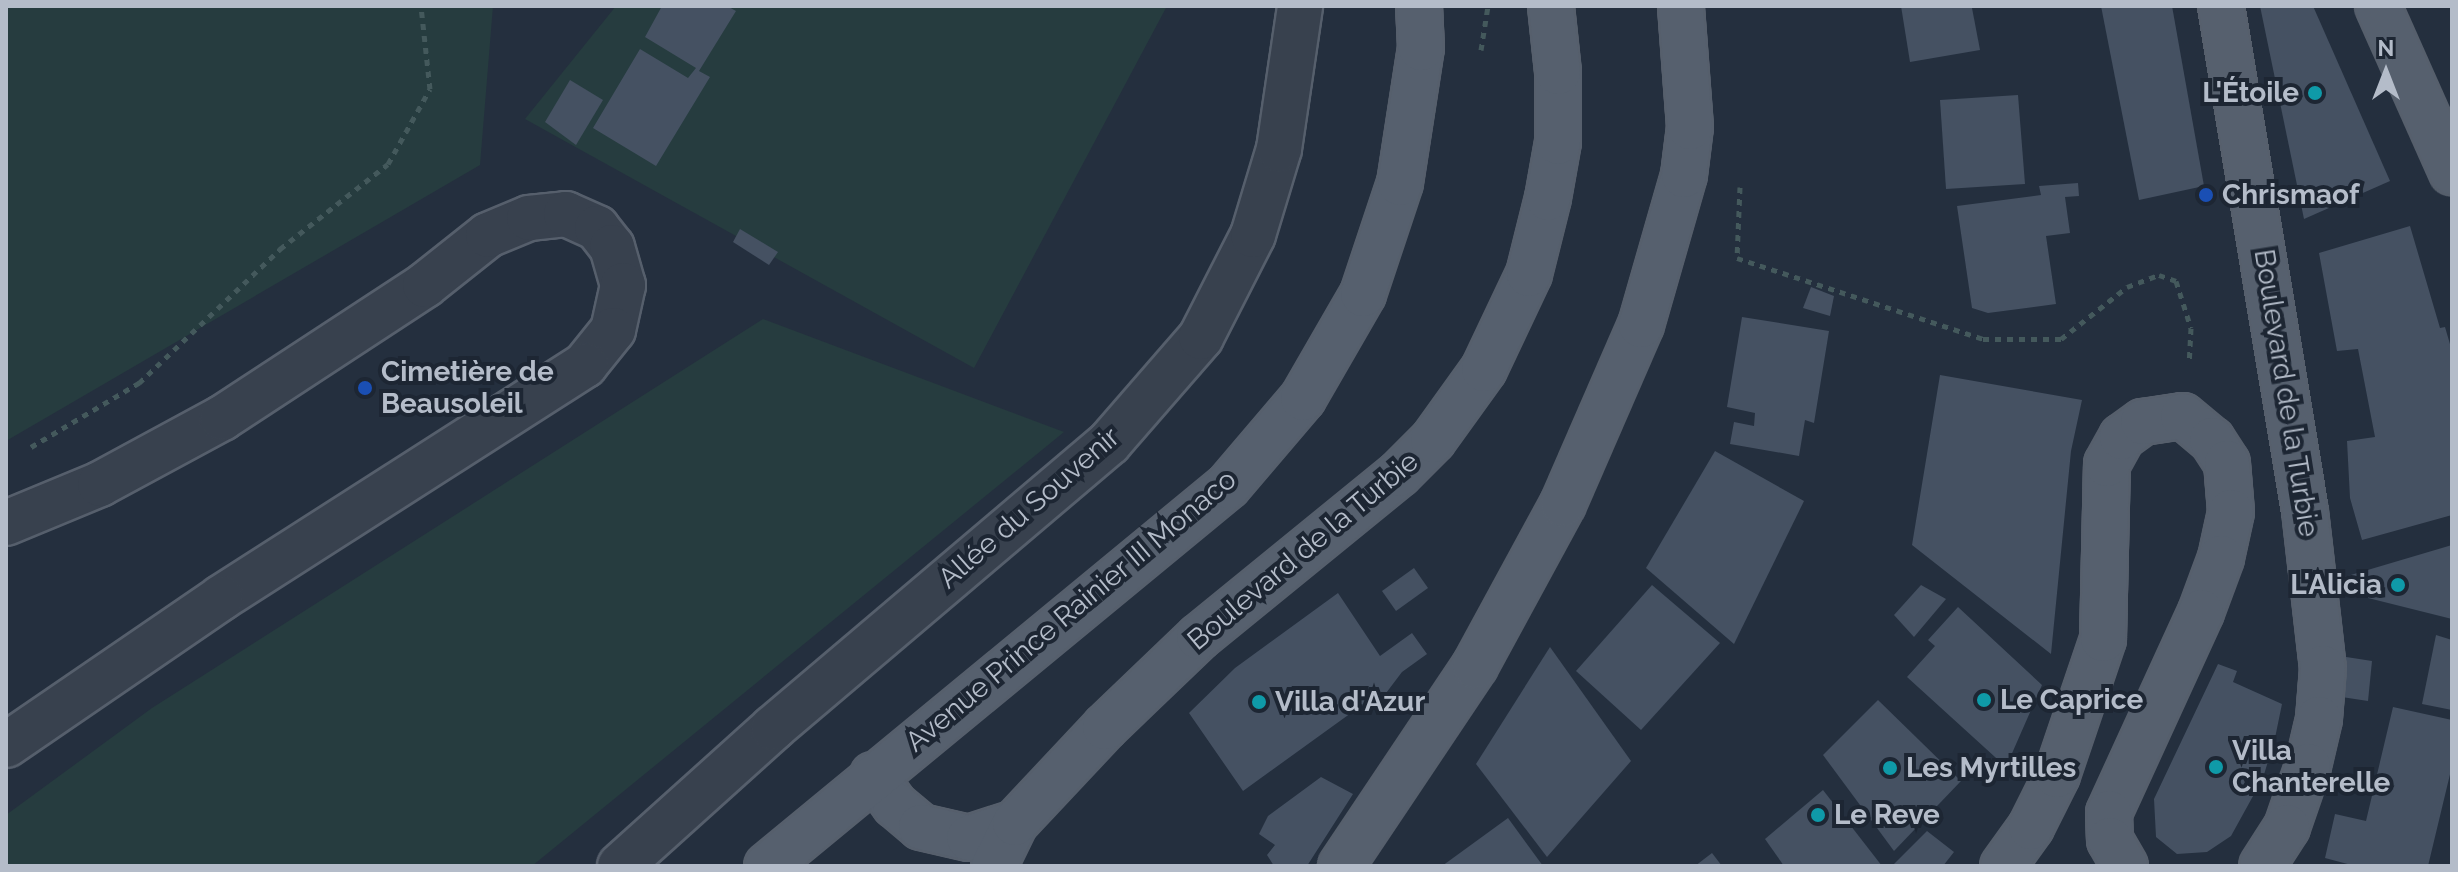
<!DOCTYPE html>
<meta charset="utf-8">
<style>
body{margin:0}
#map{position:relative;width:2458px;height:872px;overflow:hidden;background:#242f3e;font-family:Raleway,sans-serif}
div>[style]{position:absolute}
.green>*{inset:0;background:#263c3f}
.building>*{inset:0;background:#455162}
.path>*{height:5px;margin-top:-2.5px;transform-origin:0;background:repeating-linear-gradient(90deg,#44595c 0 6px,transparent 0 12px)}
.roads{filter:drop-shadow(2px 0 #565f6c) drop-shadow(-2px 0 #565f6c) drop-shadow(0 2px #565f6c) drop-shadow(0 -2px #565f6c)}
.minor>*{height:44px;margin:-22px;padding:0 22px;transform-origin:22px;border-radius:22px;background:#38414e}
.major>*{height:44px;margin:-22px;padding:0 22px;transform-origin:22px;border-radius:22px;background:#56606e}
.dots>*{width:22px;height:22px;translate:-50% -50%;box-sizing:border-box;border:4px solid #1d2633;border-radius:50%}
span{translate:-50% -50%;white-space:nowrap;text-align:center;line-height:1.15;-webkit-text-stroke:8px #1d2633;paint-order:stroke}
.poi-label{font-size:28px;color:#b4bcc9;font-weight:700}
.right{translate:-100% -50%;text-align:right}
.left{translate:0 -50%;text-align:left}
.street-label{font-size:28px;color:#b4bcc9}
.frame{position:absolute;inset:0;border:8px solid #b4bcc9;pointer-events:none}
.north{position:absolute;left:2346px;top:32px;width:80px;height:80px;-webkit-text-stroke:6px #1d2633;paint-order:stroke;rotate:0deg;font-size:22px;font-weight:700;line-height:32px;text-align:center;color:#b4bcc9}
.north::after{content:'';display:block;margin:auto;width:28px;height:36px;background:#b4bcc9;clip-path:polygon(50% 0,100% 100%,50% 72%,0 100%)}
</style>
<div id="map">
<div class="green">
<div style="clip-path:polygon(6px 6px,493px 6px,480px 165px,6px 441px)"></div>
<div style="clip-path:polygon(616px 6px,1167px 6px,974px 368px,525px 119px)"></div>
<div style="clip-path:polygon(763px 319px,1064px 432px,532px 866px,6px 866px,6px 815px,152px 708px)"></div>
</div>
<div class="building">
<div style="clip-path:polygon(662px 6px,727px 6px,736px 11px,699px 71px,710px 77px,656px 166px,593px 128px,640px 49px,688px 78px,696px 68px,645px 37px)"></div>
<div style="clip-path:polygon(1901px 6px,1972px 8px,1980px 50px,1910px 62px)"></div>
<div style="clip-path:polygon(2101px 6px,2172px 6px,2204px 186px,2139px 200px)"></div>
<div style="clip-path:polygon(2260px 6px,2313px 6px,2390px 181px,2304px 219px)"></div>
<div style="clip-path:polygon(570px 80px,603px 100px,576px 145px,545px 122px)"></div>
<div style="clip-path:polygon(2018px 95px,2025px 184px,1946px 189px,1940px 100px)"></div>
<div style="clip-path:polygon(2078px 183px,2079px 196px,2065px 197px,2070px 233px,2046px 236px,2056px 304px,1988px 313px,1972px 308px,1957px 206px,2041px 195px,2039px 186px)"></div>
<div style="clip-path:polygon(2410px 226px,2440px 328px,2445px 327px,2452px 351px,2452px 515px,2362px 540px,2350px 498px,2347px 441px,2375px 437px,2358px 349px,2337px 351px,2319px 253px)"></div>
<div style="clip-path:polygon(740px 229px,778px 252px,769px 265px,733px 242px)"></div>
<div style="clip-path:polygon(1811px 287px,1834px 296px,1830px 316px,1803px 308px)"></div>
<div style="clip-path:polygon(1742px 317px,1829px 331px,1814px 423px,1805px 420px,1799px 456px,1730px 444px,1734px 422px,1754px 426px,1755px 413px,1727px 407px)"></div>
<div style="clip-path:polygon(1940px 375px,2082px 400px,2071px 451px,2051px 654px,1912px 545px)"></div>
<div style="clip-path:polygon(1715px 451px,1804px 501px,1734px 644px,1646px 568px)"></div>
<div style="clip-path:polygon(2452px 545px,2452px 619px,2344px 592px,2344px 577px)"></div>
<div style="clip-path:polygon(1414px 568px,1428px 588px,1396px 611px,1382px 591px)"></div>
<div style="clip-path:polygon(1652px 585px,1720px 643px,1641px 730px,1576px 671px)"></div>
<div style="clip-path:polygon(1921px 585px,1946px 599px,1914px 637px,1894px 615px)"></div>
<div style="clip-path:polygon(1338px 593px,1380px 656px,1412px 633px,1427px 654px,1402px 672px,1377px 705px,1351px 713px,1243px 791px,1189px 713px,1235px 668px)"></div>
<div style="clip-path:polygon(1958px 607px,2042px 685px,2006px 767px,1907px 677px,1935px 646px,1928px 640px)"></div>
<div style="clip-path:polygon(2436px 635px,2452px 640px,2452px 710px,2422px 704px)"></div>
<div style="clip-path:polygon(1550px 647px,1631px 761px,1547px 857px,1476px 764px)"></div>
<div style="clip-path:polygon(2340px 656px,2372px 661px,2368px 701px,2335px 696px)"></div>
<div style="clip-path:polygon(2218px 664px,2237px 671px,2233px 682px,2282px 704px,2275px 738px,2263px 778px,2231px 836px,2207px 852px,2177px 854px,2156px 837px,2154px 799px)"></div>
<div style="clip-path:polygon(1878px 700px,1961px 781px,1894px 851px,1823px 755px)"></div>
<div style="clip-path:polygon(2393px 707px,2452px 720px,2452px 766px,2428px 866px,2355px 866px,2325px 858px,2335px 814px,2366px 821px)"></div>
<div style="clip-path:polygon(1321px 777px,1353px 794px,1307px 866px,1274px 866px,1267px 855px,1275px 845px,1259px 834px,1268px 816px)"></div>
<div style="clip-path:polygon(1823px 790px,1882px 866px,1784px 866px,1765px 839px)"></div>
<div style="clip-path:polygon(1508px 818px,1543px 866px,1442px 866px)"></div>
<div style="clip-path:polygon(1927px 831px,1954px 852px,1943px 866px,1892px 866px)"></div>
<div style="clip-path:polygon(1712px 853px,1722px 866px,1695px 866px)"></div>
</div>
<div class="path">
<div style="left:1481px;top:50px;width:45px;rotate:-81deg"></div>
<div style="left:1740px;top:187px;width:71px;rotate:92.4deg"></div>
<div style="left:1737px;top:258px;width:259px;rotate:18.2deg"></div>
<div style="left:1983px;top:339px;width:78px"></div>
<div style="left:2061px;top:339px;width:84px;rotate:-38.2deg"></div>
<div style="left:2127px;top:287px;width:34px;rotate:-21deg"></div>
<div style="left:2159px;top:275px;width:18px;rotate:19deg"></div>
<div style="left:2176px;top:281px;width:49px;rotate:72.3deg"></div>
<div style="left:2191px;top:328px;width:34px;rotate:93deg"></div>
<div style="left:31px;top:447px;width:126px;rotate:-30.7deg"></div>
<div style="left:139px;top:383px;width:195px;rotate:-43.5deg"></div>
<div style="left:280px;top:249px;width:137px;rotate:-38.2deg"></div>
<div style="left:388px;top:164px;width:86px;rotate:-60.8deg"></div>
<div style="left:430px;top:89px;width:83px;rotate:-96.2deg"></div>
</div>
<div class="roads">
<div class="minor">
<div style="left:6px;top:523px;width:102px;rotate:-22.5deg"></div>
<div style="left:100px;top:484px;width:139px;rotate:-28.4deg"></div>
<div style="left:222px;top:418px;width:243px;rotate:-33.2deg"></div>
<div style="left:425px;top:285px;width:80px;rotate:-38.4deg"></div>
<div style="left:488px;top:235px;width:44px;rotate:-22.5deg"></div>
<div style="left:529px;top:218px;width:37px;rotate:-6deg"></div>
<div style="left:566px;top:214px;width:34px;rotate:24deg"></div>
<div style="left:597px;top:228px;width:24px;rotate:52deg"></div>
<div style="left:612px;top:247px;width:40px;rotate:74deg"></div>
<div style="left:623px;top:285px;width:46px;rotate:102.5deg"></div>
<div style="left:613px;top:330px;width:45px;rotate:128.7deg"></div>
<div style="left:585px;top:365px;width:432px;rotate:147.4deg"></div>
<div style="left:221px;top:598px;width:260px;rotate:145.6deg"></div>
<div style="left:620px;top:866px;width:206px;rotate:-42deg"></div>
<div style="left:773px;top:728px;width:441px;rotate:-40.3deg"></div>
<div style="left:1109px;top:443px;width:140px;rotate:-49deg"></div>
<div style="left:1201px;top:337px;width:114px;rotate:-63deg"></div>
<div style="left:1253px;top:235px;width:90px;rotate:-73.2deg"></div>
<div style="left:1279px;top:149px;width:145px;rotate:-81.6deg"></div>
</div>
<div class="major">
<div style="left:2221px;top:6px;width:512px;rotate:80.56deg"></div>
<div style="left:2305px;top:511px;width:158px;rotate:83.5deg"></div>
<div style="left:2323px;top:668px;width:51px;rotate:94.5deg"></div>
<div style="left:2319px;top:719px;width:48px;rotate:103.2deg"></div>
<div style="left:2308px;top:766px;width:65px;rotate:109deg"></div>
<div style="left:2287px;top:827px;width:46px;rotate:122.7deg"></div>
<div style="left:2378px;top:6px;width:182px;rotate:66deg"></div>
<div style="left:873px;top:775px;width:37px;rotate:54deg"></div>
<div style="left:895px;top:805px;width:34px;rotate:40deg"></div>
<div style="left:921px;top:827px;width:49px;rotate:12.9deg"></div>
<div style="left:969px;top:838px;width:48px;rotate:-18.1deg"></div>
<div style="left:767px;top:866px;width:597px;rotate:-39.5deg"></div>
<div style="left:1228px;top:486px;width:116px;rotate:-49.6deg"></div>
<div style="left:1303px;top:398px;width:120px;rotate:-60deg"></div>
<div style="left:1363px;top:294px;width:117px;rotate:-71.6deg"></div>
<div style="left:1400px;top:183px;width:137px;rotate:-81.2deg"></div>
<div style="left:1421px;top:48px;width:42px;rotate:-92.7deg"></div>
<div style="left:994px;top:866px;width:48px;rotate:-64deg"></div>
<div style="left:1015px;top:823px;width:132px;rotate:-46.8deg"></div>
<div style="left:1105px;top:727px;width:130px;rotate:-43.8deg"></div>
<div style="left:1199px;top:637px;width:258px;rotate:-39.2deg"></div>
<div style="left:1399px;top:474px;width:48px;rotate:-45deg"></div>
<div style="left:1433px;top:440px;width:87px;rotate:-54.3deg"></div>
<div style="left:1484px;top:369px;width:105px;rotate:-64.7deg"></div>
<div style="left:1529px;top:274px;width:78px;rotate:-76deg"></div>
<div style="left:1548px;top:198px;width:57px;rotate:-79.9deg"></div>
<div style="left:1558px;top:142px;width:70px;rotate:-90deg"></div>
<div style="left:1558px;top:72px;width:66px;rotate:-96.1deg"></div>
<div style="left:1341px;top:866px;width:241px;rotate:-56.2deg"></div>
<div style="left:1475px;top:666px;width:184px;rotate:-61.5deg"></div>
<div style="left:1563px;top:504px;width:195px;rotate:-66.5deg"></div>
<div style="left:1641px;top:325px;width:156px;rotate:-74deg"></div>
<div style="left:1684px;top:175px;width:48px;rotate:-82.9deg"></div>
<div style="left:1690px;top:127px;width:121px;rotate:-94.3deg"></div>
<div style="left:2003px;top:866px;width:48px;rotate:-54.3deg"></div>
<div style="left:2031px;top:827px;width:58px;rotate:-63.4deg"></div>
<div style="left:2057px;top:775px;width:144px;rotate:-71.3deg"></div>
<div style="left:2103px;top:639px;width:175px;rotate:-88.7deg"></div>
<div style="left:2107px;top:464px;width:31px;rotate:-61deg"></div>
<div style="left:2122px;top:437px;width:26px;rotate:-36deg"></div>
<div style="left:2143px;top:422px;width:40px;rotate:-8.5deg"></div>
<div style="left:2183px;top:416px;width:38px;rotate:40deg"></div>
<div style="left:2212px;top:440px;width:27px;rotate:57deg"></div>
<div style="left:2227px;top:463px;width:49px;rotate:85.3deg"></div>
<div style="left:2231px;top:512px;width:47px;rotate:102.3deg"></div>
<div style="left:2221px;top:558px;width:58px;rotate:110.3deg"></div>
<div style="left:2201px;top:612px;width:221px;rotate:114.6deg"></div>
<div style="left:2109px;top:813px;width:27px;rotate:88deg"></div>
<div style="left:2110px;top:840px;width:30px;rotate:60deg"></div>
</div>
</div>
<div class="dots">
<div style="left:2315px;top:93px;background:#0f9aa8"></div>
<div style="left:2206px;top:195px;background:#1a4fb4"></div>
<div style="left:365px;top:388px;background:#1a4fb4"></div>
<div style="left:2398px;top:585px;background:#0f9aa8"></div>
<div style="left:1984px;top:700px;background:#0f9aa8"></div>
<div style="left:1259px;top:702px;background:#0f9aa8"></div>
<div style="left:2216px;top:767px;background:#0f9aa8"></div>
<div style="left:1890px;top:768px;background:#0f9aa8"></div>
<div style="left:1818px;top:815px;background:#0f9aa8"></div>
</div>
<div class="poi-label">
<span class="right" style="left:2299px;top:93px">L'Étoile</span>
<span class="left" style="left:2222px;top:195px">Chrismaof</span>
<span class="left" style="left:381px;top:388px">Cimetière de<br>Beausoleil</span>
<span class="right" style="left:2382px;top:585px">L'Alicia</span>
<span class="left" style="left:2000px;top:700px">Le Caprice</span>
<span class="left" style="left:1275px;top:702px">Villa d'Azur</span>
<span class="left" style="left:2232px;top:767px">Villa<br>Chanterelle</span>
<span class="left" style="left:1906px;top:768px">Les Myrtilles</span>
<span class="left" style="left:1834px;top:815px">Le Reve</span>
</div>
<div class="street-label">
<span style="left:2286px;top:393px;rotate:81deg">Boulevard de la Turbie</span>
<span style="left:1029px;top:508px;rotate:-41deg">Allée du Souvenir</span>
<span style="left:1303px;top:551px;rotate:-40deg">Boulevard de la Turbie</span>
<span style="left:1071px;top:611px;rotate:-40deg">Avenue Prince Rainier III Monaco</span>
</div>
<div class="frame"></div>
<div class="north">N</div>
</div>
